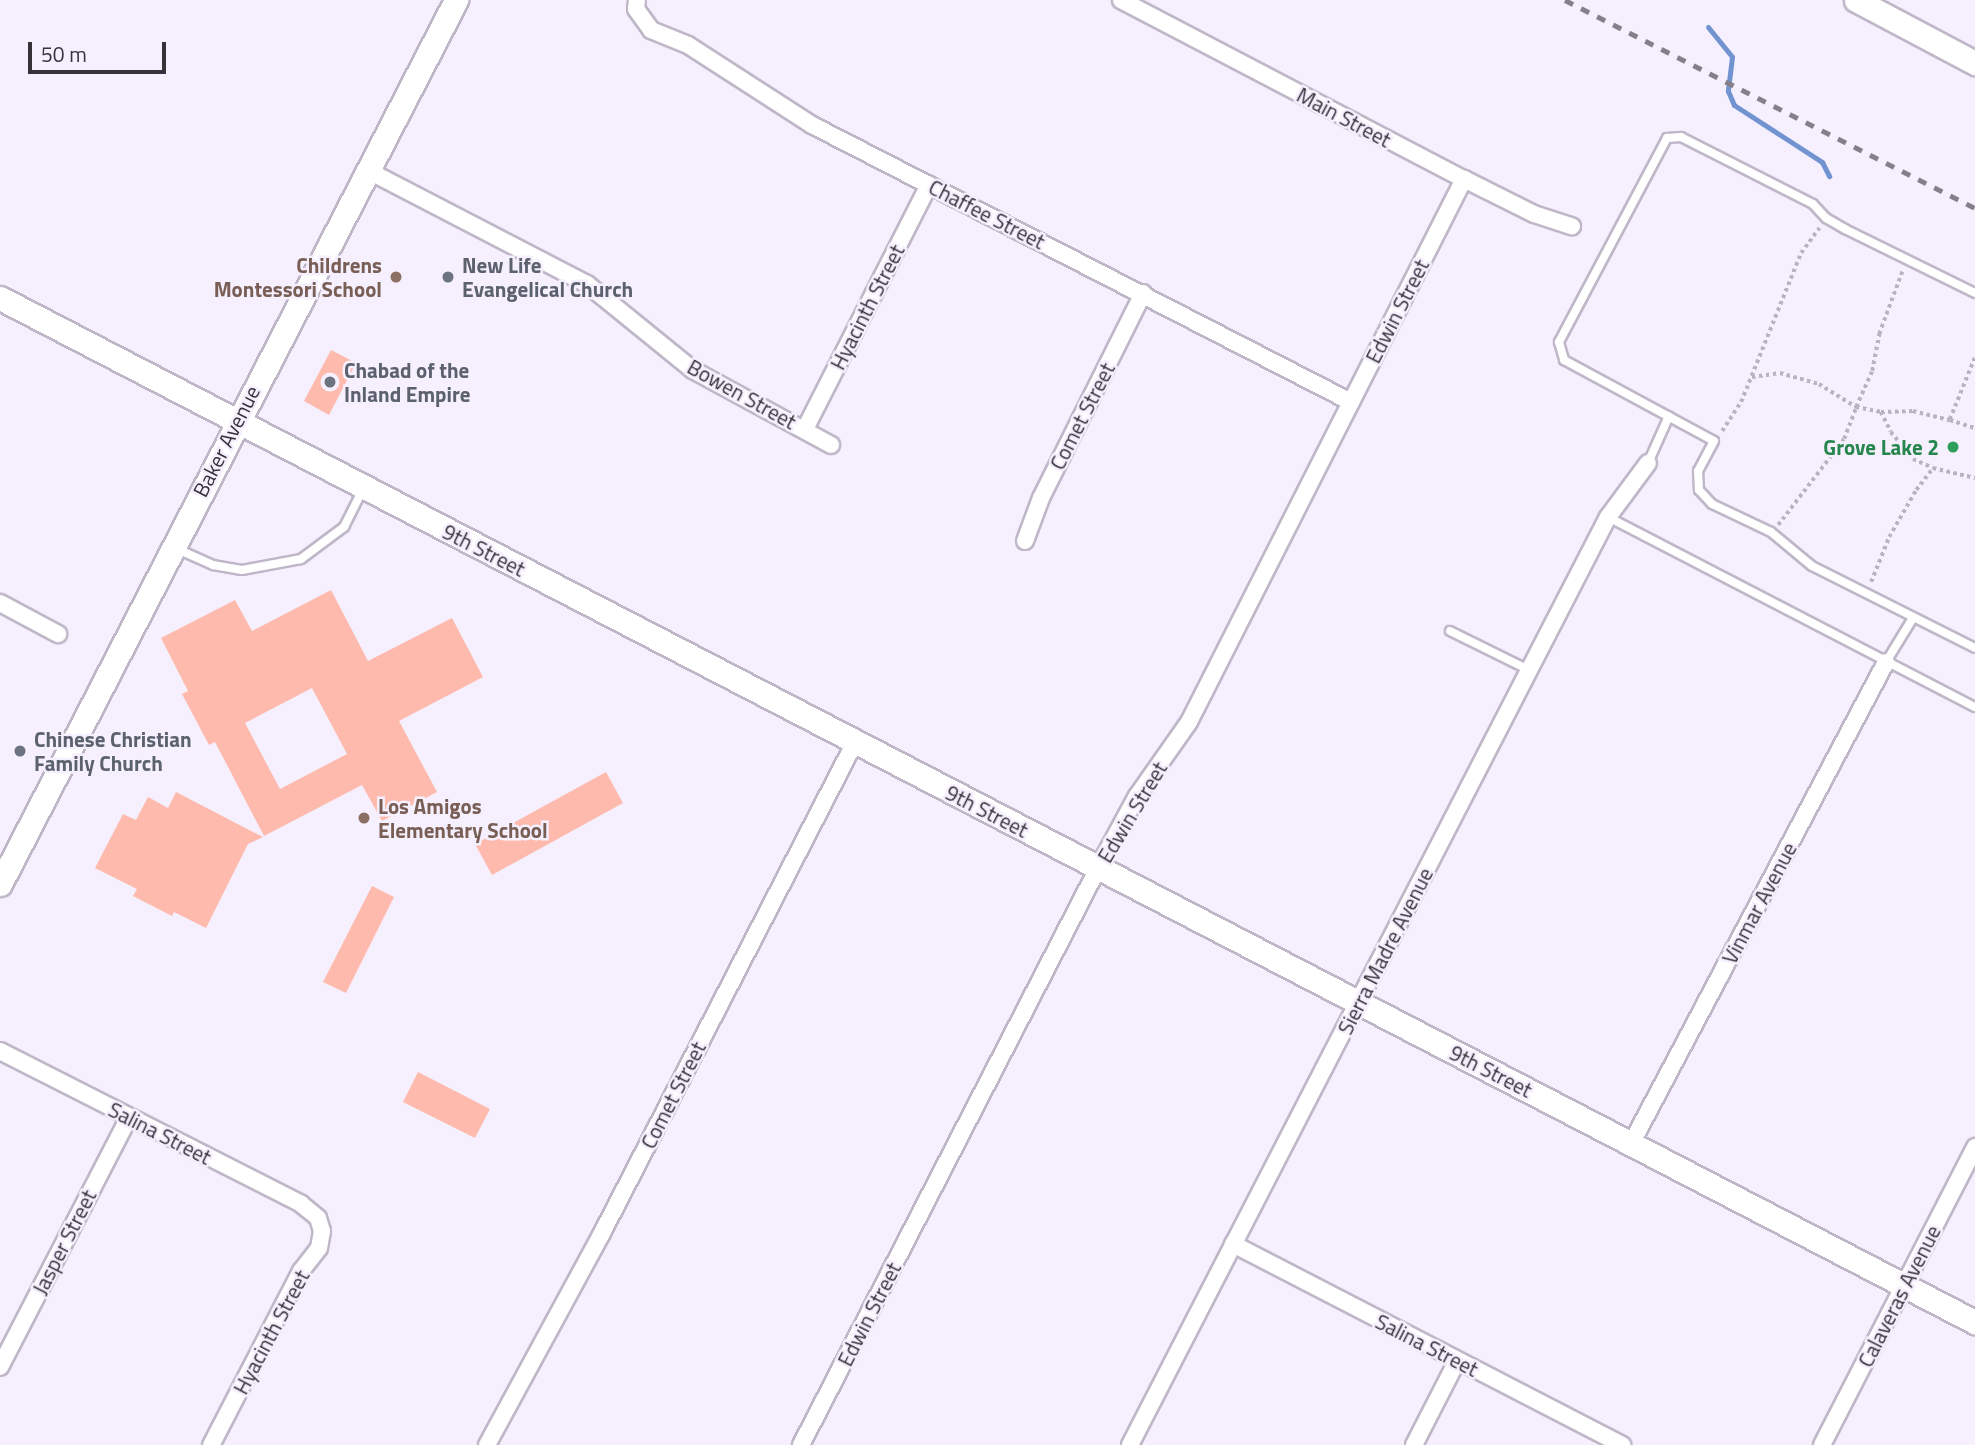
<!DOCTYPE html>
<style>
body{margin:0}
#map{position:relative;width:1975px;height:1445px;overflow:hidden;background:#f5effe;font-family:"Titillium Web",sans-serif}
div>[style]{position:absolute}
.stream>*{height:5px;margin:-2.5px;padding:0 2.5px;transform-origin:2.5px;border-radius:2.5px;background:#7194d1}
.building>*{inset:0;background:#febbad}
.path>*{height:3.5px;margin-top:-1.75px;transform-origin:0;background:repeating-linear-gradient(90deg,#b8b3c0 0 3.5px,transparent 0 7px)}
.roads{filter:drop-shadow(2px 0 #bfb7c8) drop-shadow(-2px 0 #bfb7c8) drop-shadow(0 2px #bfb7c8) drop-shadow(0 -2px #bfb7c8)}
.lane>*{height:8px;margin:-4px;padding:0 4px;transform-origin:4px;border-radius:4px;background:#fff}
.street>*{height:16px;margin:-8px;padding:0 8px;transform-origin:8px;border-radius:8px;background:#fff}
.secondary>*{height:23px;margin:-11.5px;padding:0 11.5px;transform-origin:11.5px;border-radius:11.5px;background:#fff}
.rail>*{height:5px;margin-top:-2.5px;transform-origin:0;background:repeating-linear-gradient(90deg,#84808a 0 9px,transparent 0 18px)}
.dots>*{width:19px;height:19px;translate:-50% -50%;box-sizing:border-box;border:4px solid #f5effe;border-radius:50%}
span{translate:-50% -50%;white-space:nowrap;text-align:center;line-height:1.15;-webkit-text-stroke:5px #f5effe;paint-order:stroke}
.street-label{font-size:21px;color:#353239}
.education-label{font-size:21px;color:#785e54;font-weight:700}
.right{translate:-100% -50%;text-align:right}
.left{translate:0 -50%;text-align:left}
.worship-label{font-size:21px;color:#5b616d;font-weight:700}
.leisure-label{font-size:21px;color:#27864d;font-weight:700}
.scale{position:absolute;left:28px;top:42px;width:138px;height:32px;box-sizing:border-box;border:4px solid #353239;border-top:0;padding-left:9px;font-size:21px;line-height:24px;white-space:nowrap;color:#353239;-webkit-text-stroke:5px #f5effe;paint-order:stroke}
</style>
<div id="map">
<div class="stream">
<div style="left:1708px;top:27px;width:38px;rotate:51deg"></div>
<div style="left:1732px;top:57px;width:34px;rotate:97deg"></div>
<div style="left:1728px;top:91px;width:15px;rotate:67deg"></div>
<div style="left:1734px;top:105px;width:105px;rotate:32.9deg"></div>
<div style="left:1822px;top:162px;width:16px;rotate:63deg"></div>
</div>
<div class="building">
<div style="clip-path:polygon(331px 350px,356px 363px,329px 415px,304px 401px)"></div>
<div style="clip-path:polygon(evenodd,331px 590px,368px 661px,452px 618px,483px 677px,399px 721px,437px 792px,382px 821px,362px 785px,264px 836px,215px 742px,209px 745px,182px 694px,188px 691px,161px 638px,235px 600px,252px 631px,331px 590px,312px 688px,347px 754px,280px 789px,245px 723px,312px 688px)"></div>
<div style="clip-path:polygon(606px 772px,623px 803px,492px 875px,475px 844px)"></div>
<div style="clip-path:polygon(176px 792px,263px 837px,248px 844px,206px 928px,174px 912px,172px 916px,133px 896px,137px 889px,95px 868px,123px 814px,136px 820px,148px 797px,168px 808px)"></div>
<div style="clip-path:polygon(372px 886px,394px 897px,346px 993px,323px 982px)"></div>
<div style="clip-path:polygon(418px 1072px,490px 1109px,475px 1138px,403px 1102px)"></div>
</div>
<div class="path">
<div style="left:1975px;top:358px;width:67px;rotate:112deg"></div>
<div style="left:1950px;top:420px;width:26px;rotate:18deg"></div>
<div style="left:1752px;top:377px;width:28px;rotate:-8deg"></div>
<div style="left:1780px;top:373px;width:41px;rotate:15.8deg"></div>
<div style="left:1819px;top:384px;width:44px;rotate:31.9deg"></div>
<div style="left:1856px;top:407px;width:39px;rotate:-66deg"></div>
<div style="left:1872px;top:371px;width:38px;rotate:-79deg"></div>
<div style="left:1879px;top:334px;width:69px;rotate:-69.7deg"></div>
<div style="left:1881px;top:412px;width:32px;rotate:-2deg"></div>
<div style="left:1913px;top:411px;width:38px;rotate:14deg"></div>
<div style="left:1722px;top:431px;width:35px;rotate:-57deg"></div>
<div style="left:1741px;top:402px;width:161px;rotate:-68.1deg"></div>
<div style="left:1801px;top:253px;width:31px;rotate:-54deg"></div>
<div style="left:1778px;top:525px;width:108px;rotate:-52.5deg"></div>
<div style="left:1844px;top:439px;width:34px;rotate:-69deg"></div>
<div style="left:1856px;top:407px;width:25px;rotate:11deg"></div>
<div style="left:1881px;top:412px;width:22px;rotate:63deg"></div>
<div style="left:1891px;top:432px;width:35px;rotate:51deg"></div>
<div style="left:1913px;top:459px;width:22px;rotate:24deg"></div>
<div style="left:1871px;top:582px;width:48px;rotate:-68.2deg"></div>
<div style="left:1889px;top:537px;width:54px;rotate:-60.1deg"></div>
<div style="left:1916px;top:490px;width:28px;rotate:-52deg"></div>
<div style="left:1933px;top:468px;width:43px;rotate:13.4deg"></div>
</div>
<div class="roads">
<div class="lane">
<div style="left:1975px;top:293px;width:145px;rotate:-153.8deg"></div>
<div style="left:1845px;top:229px;width:22px;rotate:-150deg"></div>
<div style="left:1826px;top:218px;width:19px;rotate:-133deg"></div>
<div style="left:1813px;top:204px;width:148px;rotate:-153.1deg"></div>
<div style="left:1681px;top:137px;width:14px;rotate:176deg"></div>
<div style="left:1667px;top:138px;width:231px;rotate:117.9deg"></div>
<div style="left:1559px;top:342px;width:19px;rotate:74deg"></div>
<div style="left:1564px;top:360px;width:170px;rotate:28.4deg"></div>
<div style="left:1714px;top:441px;width:34px;rotate:118deg"></div>
<div style="left:1698px;top:471px;width:19px;rotate:87deg"></div>
<div style="left:1699px;top:490px;width:19px;rotate:47deg"></div>
<div style="left:1712px;top:504px;width:65px;rotate:25.4deg"></div>
<div style="left:1771px;top:532px;width:53px;rotate:39.7deg"></div>
<div style="left:1812px;top:566px;width:182px;rotate:26.7deg"></div>
<div style="left:1648px;top:463px;width:51px;rotate:-65.9deg"></div>
<div style="left:1608px;top:517px;width:413px;rotate:27.4deg"></div>
<div style="left:175px;top:548px;width:42px;rotate:24.1deg"></div>
<div style="left:213px;top:565px;width:29px;rotate:10deg"></div>
<div style="left:242px;top:570px;width:60px;rotate:-10.6deg"></div>
<div style="left:301px;top:559px;width:54px;rotate:-36.7deg"></div>
<div style="left:344px;top:527px;width:42px;rotate:-63.4deg"></div>
<div style="left:1450px;top:631px;width:88px;rotate:26.3deg"></div>
<div style="left:1886px;top:662px;width:52px;rotate:-58.5deg"></div>
</div>
<div class="street">
<div style="left:637px;top:0;width:9px;rotate:96deg"></div>
<div style="left:636px;top:9px;width:26px;rotate:54deg"></div>
<div style="left:651px;top:30px;width:40px;rotate:22deg"></div>
<div style="left:688px;top:45px;width:148px;rotate:32.8deg"></div>
<div style="left:812px;top:125px;width:606px;rotate:27.2deg"></div>
<div style="left:1121px;top:0;width:387px;rotate:27.6deg"></div>
<div style="left:1464px;top:179px;width:78px;rotate:26.6deg"></div>
<div style="left:1534px;top:214px;width:40px;rotate:18deg"></div>
<div style="left:367px;top:170px;width:248px;rotate:27.4deg"></div>
<div style="left:587px;top:284px;width:136px;rotate:39.1deg"></div>
<div style="left:693px;top:370px;width:157px;rotate:28.5deg"></div>
<div style="left:805px;top:429px;width:274px;rotate:-63.1deg"></div>
<div style="left:1025px;top:541px;width:46px;rotate:-69.6deg"></div>
<div style="left:1041px;top:498px;width:229px;rotate:-63.5deg"></div>
<div style="left:0;top:603px;width:66px;rotate:28.1deg"></div>
<div style="left:0;top:1051px;width:338px;rotate:26.9deg"></div>
<div style="left:301px;top:1204px;width:22px;rotate:39deg"></div>
<div style="left:318px;top:1218px;width:14px;rotate:73deg"></div>
<div style="left:322px;top:1231px;width:17px;rotate:100deg"></div>
<div style="left:319px;top:1248px;width:29px;rotate:128deg"></div>
<div style="left:301px;top:1271px;width:196px;rotate:117.3deg"></div>
<div style="left:1631px;top:1144px;width:545px;rotate:-62.12deg"></div>
<div style="left:1233px;top:1244px;width:438px;rotate:27.3deg"></div>
<div style="left:0;top:1367px;width:281px;rotate:-62.7deg"></div>
<div style="left:487px;top:1445px;width:239px;rotate:-61.5deg"></div>
<div style="left:601px;top:1235px;width:555px;rotate:-62.74deg"></div>
<div style="left:801px;top:1445px;width:649px;rotate:-62.76deg"></div>
<div style="left:1098px;top:868px;width:82px;rotate:-61.6deg"></div>
<div style="left:1137px;top:796px;width:90px;rotate:-54.9deg"></div>
<div style="left:1189px;top:722px;width:609px;rotate:-63.14deg"></div>
<div style="left:1130px;top:1445px;width:1044px;rotate:-62.75deg"></div>
<div style="left:1608px;top:517px;width:67px;rotate:-53.5deg"></div>
<div style="left:1414px;top:1445px;width:94px;rotate:-62.9deg"></div>
<div style="left:1822px;top:1445px;width:335px;rotate:-62.8deg"></div>
</div>
<div class="secondary">
<div style="left:1856px;top:0;width:135px;rotate:27.9deg"></div>
<div style="left:0;top:298px;width:2225px;rotate:27.41deg"></div>
<div style="left:0;top:884px;width:995px;rotate:-62.71deg"></div>
</div>
</div>
<div class="rail">
<div style="left:1565px;top:0;width:460px;rotate:26.9deg"></div>
</div>
<div class="dots">
<div style="left:396px;top:277px;background:#8d6e63"></div>
<div style="left:448px;top:277px;background:#6b7280"></div>
<div style="left:330px;top:382px;background:#6b7280"></div>
<div style="left:1953px;top:447px;background:#2e9e5b"></div>
<div style="left:20px;top:751px;background:#6b7280"></div>
<div style="left:364px;top:818px;background:#8d6e63"></div>
</div>
<div class="street-label">
<span style="left:1344px;top:117px;rotate:28deg">Main Street</span>
<span style="left:987px;top:214px;rotate:27deg">Chaffee Street</span>
<span style="left:867px;top:307px;rotate:-63deg">Hyacinth Street</span>
<span style="left:1397px;top:311px;rotate:-63deg">Edwin Street</span>
<span style="left:742px;top:394px;rotate:29deg">Bowen Street</span>
<span style="left:1082px;top:416px;rotate:-63deg">Comet Street</span>
<span style="left:226px;top:441px;rotate:-63deg">Baker Avenue</span>
<span style="left:484px;top:550px;rotate:27deg">9th Street</span>
<span style="left:987px;top:811px;rotate:27deg">9th Street</span>
<span style="left:1132px;top:812px;rotate:-59deg">Edwin Street</span>
<span style="left:1759px;top:903px;rotate:-62deg">Vinmar Avenue</span>
<span style="left:1385px;top:951px;rotate:-63deg">Sierra Madre Avenue</span>
<span style="left:1491px;top:1071px;rotate:27deg">9th Street</span>
<span style="left:673px;top:1095px;rotate:-63deg">Comet Street</span>
<span style="left:160px;top:1133px;rotate:27deg">Salina Street</span>
<span style="left:64px;top:1242px;rotate:-63deg">Jasper Street</span>
<span style="left:1899px;top:1296px;rotate:-63deg">Calaveras Avenue</span>
<span style="left:869px;top:1314px;rotate:-63deg">Edwin Street</span>
<span style="left:271px;top:1332px;rotate:-62deg">Hyacinth Street</span>
<span style="left:1427px;top:1345px;rotate:27deg">Salina Street</span>
</div>
<div class="education-label">
<span class="right" style="left:382px;top:277px">Childrens<br>Montessori School</span>
<span class="left" style="left:378px;top:818px">Los Amigos<br>Elementary School</span>
</div>
<div class="worship-label">
<span class="left" style="left:462px;top:277px">New Life<br>Evangelical Church</span>
<span class="left" style="left:344px;top:382px">Chabad of the<br>Inland Empire</span>
<span class="left" style="left:34px;top:751px">Chinese Christian<br>Family Church</span>
</div>
<div class="leisure-label">
<span class="right" style="left:1939px;top:447px">Grove Lake 2</span>
</div>
<div class="scale">50 m</div>
</div>
